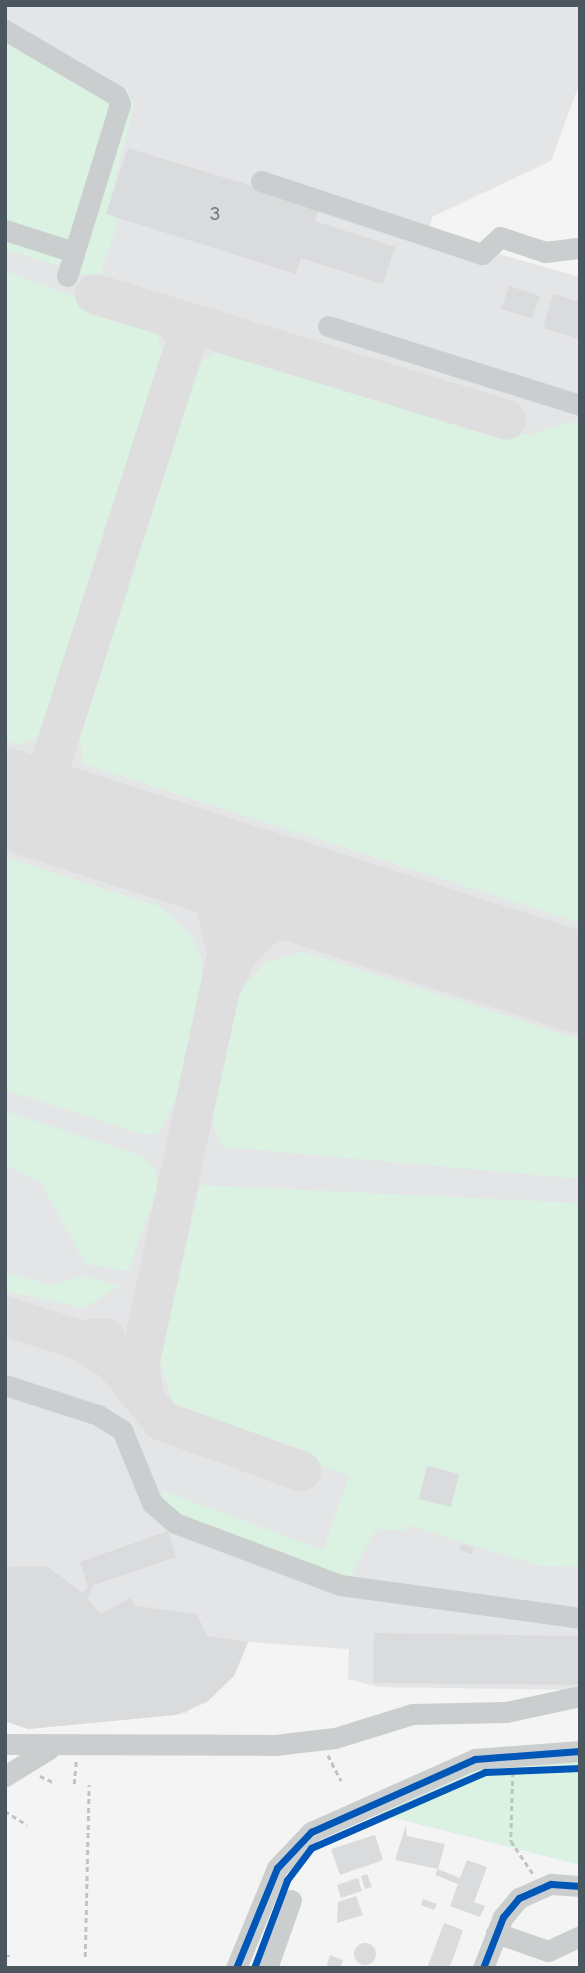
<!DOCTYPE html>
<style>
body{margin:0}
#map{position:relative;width:585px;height:1973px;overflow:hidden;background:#f4f4f4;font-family:Overpass,sans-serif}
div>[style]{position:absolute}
.airport>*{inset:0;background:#e4e5e7}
.green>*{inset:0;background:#dbf1e2}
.taxiway>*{height:40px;margin:-20px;padding:0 20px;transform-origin:20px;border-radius:20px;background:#dededf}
.runway>*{height:100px;margin:-50px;padding:0 50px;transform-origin:50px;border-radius:50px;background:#dededf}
.building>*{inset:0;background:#dadbdc}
.round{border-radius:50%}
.path>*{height:2.5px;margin-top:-1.25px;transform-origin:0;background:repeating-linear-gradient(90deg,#bbc5c2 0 5px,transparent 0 8.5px)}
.minor>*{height:21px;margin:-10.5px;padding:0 10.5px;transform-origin:10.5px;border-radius:10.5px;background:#cbcecf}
.cycleway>*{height:7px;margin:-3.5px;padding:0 3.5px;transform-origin:3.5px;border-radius:3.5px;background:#0057b8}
span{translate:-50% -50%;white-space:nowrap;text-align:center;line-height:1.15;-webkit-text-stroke:6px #fff;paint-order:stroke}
.number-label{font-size:19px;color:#707a80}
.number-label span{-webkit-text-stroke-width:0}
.frame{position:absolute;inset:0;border:7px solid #4b575f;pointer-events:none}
</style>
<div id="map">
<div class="airport">
<div style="clip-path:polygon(5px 5px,580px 5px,580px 82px,551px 161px,432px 217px,429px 234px,580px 277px,580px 1690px,379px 1687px,348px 1679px,349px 1649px,248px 1642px,234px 1676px,186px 1713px,28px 1729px,5px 1721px)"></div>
</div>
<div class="green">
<div style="clip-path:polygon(5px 19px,135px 101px,107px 213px,119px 218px,99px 279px,5px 249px)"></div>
<div style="clip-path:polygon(5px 271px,155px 326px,163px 355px,158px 389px,60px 701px,46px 732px,20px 745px,5px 740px)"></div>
<div style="clip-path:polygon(222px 348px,528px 435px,580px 420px,580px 923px,83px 764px,78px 722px,178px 402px,192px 367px)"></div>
<div style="clip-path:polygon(5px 857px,161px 907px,191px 936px,202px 958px,203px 984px,175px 1102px,159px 1133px,144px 1135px,5px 1090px)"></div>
<div style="clip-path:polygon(303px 952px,580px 1039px,580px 1179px,222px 1147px,211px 1119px,241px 990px,266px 962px)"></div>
<div style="clip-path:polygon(5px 1111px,142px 1156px,156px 1170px,158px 1188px,128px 1271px,85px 1264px,41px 1182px,5px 1166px)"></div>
<div style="clip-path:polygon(200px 1185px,580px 1203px,580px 1567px,540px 1566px,408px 1525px,404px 1531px,376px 1529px,350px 1579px,181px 1517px,165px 1505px,161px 1490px,323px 1550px,349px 1476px,175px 1410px,160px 1360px)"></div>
<div style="clip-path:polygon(5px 1272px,51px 1285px,83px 1276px,121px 1286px,83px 1308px,5px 1291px)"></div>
<div style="clip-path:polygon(580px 1760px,580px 1865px,374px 1813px,479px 1768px)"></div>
</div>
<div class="taxiway">
<div style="left:95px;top:294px;width:430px;rotate:17deg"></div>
<div style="left:47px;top:775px;width:43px;rotate:71.1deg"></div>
<div style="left:9px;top:799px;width:26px;rotate:-21deg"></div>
<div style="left:33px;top:790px;width:21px;rotate:-47deg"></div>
<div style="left:47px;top:775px;width:459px;rotate:-72.2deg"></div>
<div style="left:187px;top:338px;width:23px;rotate:-124deg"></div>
<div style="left:225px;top:980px;width:30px;rotate:-66deg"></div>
<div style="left:237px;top:953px;width:32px;rotate:-46deg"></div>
<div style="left:259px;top:930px;width:32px;rotate:-28deg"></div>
<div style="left:287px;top:915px;width:61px;rotate:-7.6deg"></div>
<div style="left:5px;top:1316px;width:78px;rotate:18deg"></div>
<div style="left:79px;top:1340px;width:27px;rotate:-4deg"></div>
<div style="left:79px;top:1340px;width:41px;rotate:31deg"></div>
<div style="left:114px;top:1361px;width:77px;rotate:51.3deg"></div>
<div style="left:162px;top:1421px;width:148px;rotate:19.8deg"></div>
<div style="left:145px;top:1400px;width:35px;rotate:-100deg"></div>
<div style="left:139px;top:1366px;width:421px;rotate:-77.9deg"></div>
<div style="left:227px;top:954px;width:51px;rotate:-102.4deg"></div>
<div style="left:216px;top:904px;width:65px;rotate:-126.9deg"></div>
</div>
<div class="runway">
<div style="left:5px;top:798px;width:604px;rotate:17.84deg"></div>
</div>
<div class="building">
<div style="clip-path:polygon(128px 148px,320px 207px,315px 221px,395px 247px,383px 284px,301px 258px,296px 274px,106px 214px)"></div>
<div style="clip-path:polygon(509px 286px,540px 296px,532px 318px,501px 309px)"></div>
<div style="clip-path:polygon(553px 294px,580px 302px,580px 339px,543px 328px)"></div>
<div style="clip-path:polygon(427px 1466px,459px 1474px,451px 1507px,419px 1499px)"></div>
<div style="clip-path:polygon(168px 1531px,176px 1557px,94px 1585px,87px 1598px,101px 1614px,130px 1598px,136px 1606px,197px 1614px,207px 1636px,248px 1642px,234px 1676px,207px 1702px,176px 1715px,28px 1729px,5px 1721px,5px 1567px,47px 1566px,82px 1593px,88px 1587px,80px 1562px)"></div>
<div style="clip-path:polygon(461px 1544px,474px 1548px,472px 1554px,459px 1550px)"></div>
<div style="clip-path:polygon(374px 1633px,580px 1636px,580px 1685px,373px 1683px)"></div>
<div style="clip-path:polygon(406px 1825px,407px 1836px,445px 1844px,438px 1869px,395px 1860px)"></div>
<div style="clip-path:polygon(375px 1835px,383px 1860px,340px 1875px,331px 1849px)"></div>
<div style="clip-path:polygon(467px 1860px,487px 1867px,474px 1902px,485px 1906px,480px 1917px,450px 1906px,458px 1884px,435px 1875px,438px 1869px,460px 1878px)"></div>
<div style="clip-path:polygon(367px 1874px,372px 1887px,365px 1889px,361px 1876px)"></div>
<div style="clip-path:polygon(358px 1878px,362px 1891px,341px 1898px,337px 1885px)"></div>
<div style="clip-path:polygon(356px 1896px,363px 1915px,337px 1923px,338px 1902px)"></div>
<div style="clip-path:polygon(423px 1899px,437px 1904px,434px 1910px,421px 1905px)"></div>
<div style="clip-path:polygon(444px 1923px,463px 1930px,455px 1953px,449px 1968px,427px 1968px)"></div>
<div class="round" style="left:354px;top:1943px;width:22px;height:22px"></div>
<div style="clip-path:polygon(330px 1955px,343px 1960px,340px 1968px,326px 1968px)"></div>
</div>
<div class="path">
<div style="left:328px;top:1755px;width:29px;rotate:63deg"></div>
<div style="left:513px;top:1772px;width:69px;rotate:91.7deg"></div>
<div style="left:511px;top:1841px;width:40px;rotate:56deg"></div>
<div style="left:40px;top:1776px;width:14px;rotate:25deg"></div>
<div style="left:74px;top:1784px;width:23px;rotate:-85deg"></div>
<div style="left:5px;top:1811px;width:26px;rotate:32deg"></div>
<div style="left:5px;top:1956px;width:8px"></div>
<div style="left:85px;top:1957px;width:172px;rotate:-88.7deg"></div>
</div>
<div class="minor">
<div style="left:5px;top:30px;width:129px;rotate:30.4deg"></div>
<div style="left:116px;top:95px;width:10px;rotate:66deg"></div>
<div style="left:120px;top:104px;width:180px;rotate:107.1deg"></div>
<div style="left:261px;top:181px;width:233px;rotate:18.3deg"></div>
<div style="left:482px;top:254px;width:25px;rotate:-43deg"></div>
<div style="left:500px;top:237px;width:47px;rotate:18.4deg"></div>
<div style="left:545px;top:252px;width:35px;rotate:-7deg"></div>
<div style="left:5px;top:230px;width:72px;rotate:17.7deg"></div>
<div style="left:328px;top:326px;width:264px;rotate:17.4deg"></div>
<div style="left:5px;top:1385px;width:98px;rotate:17.9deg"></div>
<div style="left:98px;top:1415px;width:28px;rotate:32deg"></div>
<div style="left:122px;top:1430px;width:79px;rotate:67.7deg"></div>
<div style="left:152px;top:1503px;width:30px;rotate:41deg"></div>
<div style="left:175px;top:1523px;width:176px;rotate:20.6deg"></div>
<div style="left:340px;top:1585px;width:242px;rotate:7.8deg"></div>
<div style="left:5px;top:1744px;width:270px;rotate:0.2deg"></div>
<div style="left:275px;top:1745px;width:60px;rotate:-6.7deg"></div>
<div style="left:335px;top:1738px;width:81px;rotate:-17.3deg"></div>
<div style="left:412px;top:1714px;width:94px;rotate:-1.2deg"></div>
<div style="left:506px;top:1712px;width:76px;rotate:-12.2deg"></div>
<div style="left:5px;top:1776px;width:52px;rotate:-31.5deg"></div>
<div style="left:496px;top:1933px;width:55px;rotate:19.1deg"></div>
<div style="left:548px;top:1951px;width:35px;rotate:-25deg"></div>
<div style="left:236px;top:1968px;width:108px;rotate:-67.7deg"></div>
<div style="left:277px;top:1868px;width:50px;rotate:-46.6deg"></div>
<div style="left:311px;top:1832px;width:180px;rotate:-24deg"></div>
<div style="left:475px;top:1759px;width:105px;rotate:-4.4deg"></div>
<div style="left:267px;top:1968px;width:72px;rotate:-70.6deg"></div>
<div style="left:483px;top:1968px;width:55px;rotate:-68.6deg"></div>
<div style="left:503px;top:1917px;width:25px;rotate:-50deg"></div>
<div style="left:519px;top:1898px;width:35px;rotate:-24deg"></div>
<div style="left:551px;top:1884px;width:29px;rotate:4deg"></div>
</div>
<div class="cycleway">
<div style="left:236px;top:1968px;width:108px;rotate:-67.7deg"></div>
<div style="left:277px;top:1868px;width:50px;rotate:-46.6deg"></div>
<div style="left:311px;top:1832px;width:180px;rotate:-24deg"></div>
<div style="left:475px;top:1759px;width:105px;rotate:-4.4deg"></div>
<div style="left:254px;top:1968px;width:94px;rotate:-69.4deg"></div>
<div style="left:287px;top:1880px;width:40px;rotate:-53deg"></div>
<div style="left:311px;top:1848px;width:190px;rotate:-23.6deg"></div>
<div style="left:485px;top:1772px;width:95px;rotate:-2.4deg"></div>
<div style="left:483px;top:1968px;width:55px;rotate:-68.6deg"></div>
<div style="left:503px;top:1917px;width:25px;rotate:-50deg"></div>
<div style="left:519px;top:1898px;width:35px;rotate:-24deg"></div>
<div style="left:551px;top:1884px;width:29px;rotate:4deg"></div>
</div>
<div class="number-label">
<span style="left:215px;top:216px">3</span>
</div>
<div class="frame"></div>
</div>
